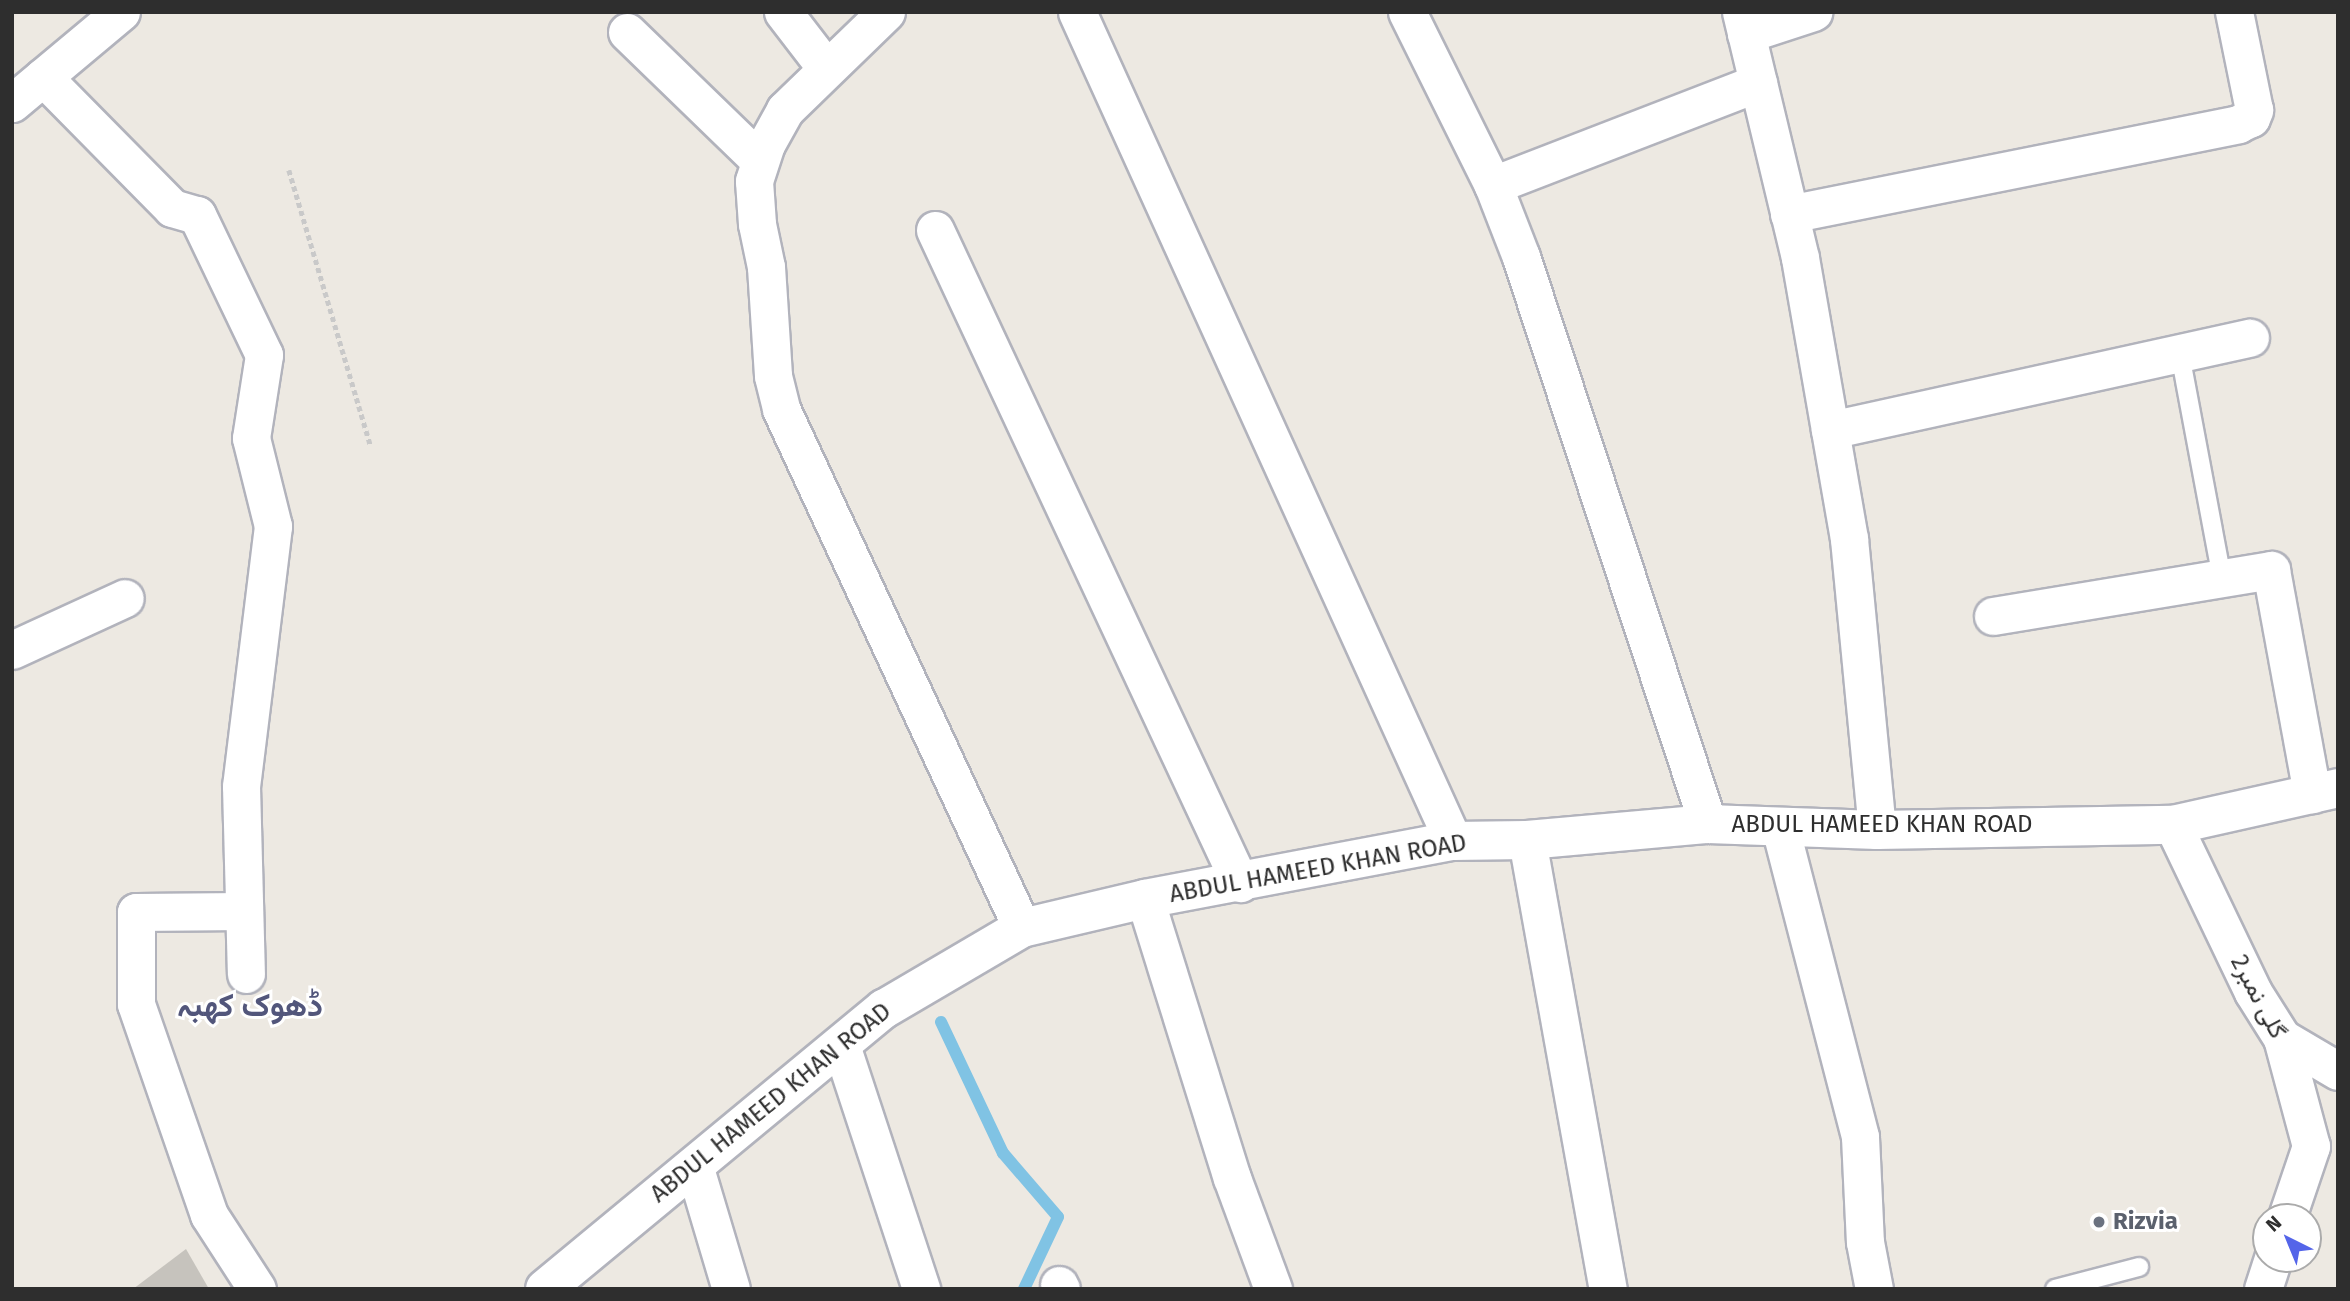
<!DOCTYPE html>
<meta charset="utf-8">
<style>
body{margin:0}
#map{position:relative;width:2350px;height:1301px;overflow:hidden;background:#ede9e2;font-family:"Fira Sans",Vazirmatn,sans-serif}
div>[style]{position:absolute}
.stream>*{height:12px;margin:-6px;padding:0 6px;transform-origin:6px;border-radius:6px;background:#80c3e4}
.building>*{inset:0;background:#c6c3bd}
.path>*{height:4.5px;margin-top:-2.25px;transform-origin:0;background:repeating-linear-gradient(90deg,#c9c9c9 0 5px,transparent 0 8.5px)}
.roads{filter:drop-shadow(2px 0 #b2b3bc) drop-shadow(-2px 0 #b2b3bc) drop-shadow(0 2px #b2b3bc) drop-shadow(0 -2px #b2b3bc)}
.lane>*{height:18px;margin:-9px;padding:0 9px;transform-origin:9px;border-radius:9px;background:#fff}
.street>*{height:37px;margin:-18.5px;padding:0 18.5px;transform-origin:18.5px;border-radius:18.5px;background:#fff}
.secondary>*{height:38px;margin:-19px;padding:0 19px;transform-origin:19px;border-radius:19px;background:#fff}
.dots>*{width:19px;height:19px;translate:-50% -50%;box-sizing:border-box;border:4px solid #fff;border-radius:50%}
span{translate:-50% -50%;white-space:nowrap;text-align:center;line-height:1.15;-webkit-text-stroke:6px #fff;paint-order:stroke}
.street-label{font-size:24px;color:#2e2e2e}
.worship-label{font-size:24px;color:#5b616d;font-weight:700}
.left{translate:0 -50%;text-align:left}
.district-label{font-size:32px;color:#52567b;font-weight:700}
.frame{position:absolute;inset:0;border:14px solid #2e2e2e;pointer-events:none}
.north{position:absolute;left:2252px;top:1203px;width:70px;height:70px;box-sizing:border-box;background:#fff;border:2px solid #ababab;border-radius:50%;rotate:317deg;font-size:19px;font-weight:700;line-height:28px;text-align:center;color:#2e2e2e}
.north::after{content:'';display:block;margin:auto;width:24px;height:32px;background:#5465e9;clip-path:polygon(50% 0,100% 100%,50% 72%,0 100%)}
</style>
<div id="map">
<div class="stream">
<div style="left:941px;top:1022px;width:145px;rotate:64.7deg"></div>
<div style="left:1003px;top:1153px;width:84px;rotate:49.3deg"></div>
<div style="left:1058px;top:1217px;width:80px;rotate:115.3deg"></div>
</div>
<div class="building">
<div style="clip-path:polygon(186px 1249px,209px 1289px,133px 1289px)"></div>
</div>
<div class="path">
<div style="left:289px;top:170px;width:288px;rotate:73.5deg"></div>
</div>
<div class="roads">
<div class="lane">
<div style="left:2180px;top:354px;width:228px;rotate:79.4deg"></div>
<div style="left:2055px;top:1289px;width:87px;rotate:-14.7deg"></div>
</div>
<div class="street">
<div style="left:783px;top:12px;width:71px;rotate:52.5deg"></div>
<div style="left:886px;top:12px;width:141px;rotate:135.9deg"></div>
<div style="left:785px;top:110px;width:39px;rotate:119deg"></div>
<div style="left:766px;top:144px;width:39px;rotate:108deg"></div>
<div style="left:754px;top:181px;width:43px;rotate:86deg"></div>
<div style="left:757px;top:224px;width:44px;rotate:78.2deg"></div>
<div style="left:766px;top:267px;width:109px;rotate:86.3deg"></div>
<div style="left:773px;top:376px;width:34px;rotate:76deg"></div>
<div style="left:781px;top:409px;width:572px;rotate:65.09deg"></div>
<div style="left:1077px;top:12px;width:910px;rotate:65.6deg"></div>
<div style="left:1407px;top:12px;width:193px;rotate:63.6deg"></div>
<div style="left:1493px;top:185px;width:77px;rotate:68.7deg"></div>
<div style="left:1521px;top:257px;width:597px;rotate:71.75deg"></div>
<div style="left:1741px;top:12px;width:253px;rotate:76.5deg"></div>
<div style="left:1800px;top:258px;width:285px;rotate:80.1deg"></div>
<div style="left:1849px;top:539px;width:292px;rotate:84.5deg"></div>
<div style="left:627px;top:32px;width:185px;rotate:44.1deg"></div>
<div style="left:1746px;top:34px;width:71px;rotate:-18.2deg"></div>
<div style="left:43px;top:77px;width:184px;rotate:45.4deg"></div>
<div style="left:172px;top:208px;width:26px;rotate:16deg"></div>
<div style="left:197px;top:215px;width:155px;rotate:64.4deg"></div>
<div style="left:264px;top:355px;width:84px;rotate:98.9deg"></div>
<div style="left:251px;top:438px;width:91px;rotate:76deg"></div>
<div style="left:273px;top:526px;width:262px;rotate:97deg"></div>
<div style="left:241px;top:786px;width:188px;rotate:88.5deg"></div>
<div style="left:12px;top:103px;width:142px;rotate:-39.9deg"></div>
<div style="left:1493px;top:185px;width:284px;rotate:-21.1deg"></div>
<div style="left:1789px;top:214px;width:458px;rotate:-11.3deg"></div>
<div style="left:2238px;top:124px;width:14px;rotate:-25deg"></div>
<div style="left:2251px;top:118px;width:9px;rotate:-69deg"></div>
<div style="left:2254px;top:110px;width:100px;rotate:-101.5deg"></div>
<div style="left:935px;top:230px;width:721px;rotate:64.96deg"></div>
<div style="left:1830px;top:430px;width:430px;rotate:-12.4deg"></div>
<div style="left:1993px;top:616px;width:282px;rotate:-9.4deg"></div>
<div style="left:2271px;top:570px;width:228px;rotate:79.6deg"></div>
<div style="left:12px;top:650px;width:124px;rotate:-24.7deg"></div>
<div style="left:2173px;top:825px;width:185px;rotate:64.4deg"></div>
<div style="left:2253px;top:992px;width:54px;rotate:57.8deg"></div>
<div style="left:2282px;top:1038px;width:112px;rotate:75deg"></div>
<div style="left:2311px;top:1146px;width:75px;rotate:108.7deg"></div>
<div style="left:1780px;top:827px;width:320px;rotate:75.5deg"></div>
<div style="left:1860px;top:1137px;width:105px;rotate:87.3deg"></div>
<div style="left:1865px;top:1242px;width:48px;rotate:79.2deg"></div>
<div style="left:1527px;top:840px;width:456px;rotate:79.8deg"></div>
<div style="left:1145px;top:899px;width:292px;rotate:72.7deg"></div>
<div style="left:1232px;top:1178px;width:118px;rotate:69.7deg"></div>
<div style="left:244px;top:911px;width:108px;rotate:179.5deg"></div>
<div style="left:136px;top:912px;width:92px;rotate:90deg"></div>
<div style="left:136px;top:1004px;width:223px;rotate:70.9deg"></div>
<div style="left:209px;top:1215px;width:88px;rotate:57deg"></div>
<div style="left:2282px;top:1038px;width:65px;rotate:30.5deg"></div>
<div style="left:841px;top:1045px;width:257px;rotate:71.8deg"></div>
<div style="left:694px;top:1165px;width:129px;rotate:73.4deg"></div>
<div style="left:1059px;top:1285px;width:4px;rotate:63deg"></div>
<div style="left:2263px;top:1289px;width:32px;rotate:-72deg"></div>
</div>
<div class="secondary">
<div style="left:545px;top:1289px;width:440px;rotate:-39.6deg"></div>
<div style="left:884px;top:1009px;width:160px;rotate:-30.4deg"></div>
<div style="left:1022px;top:928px;width:126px;rotate:-13.3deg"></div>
<div style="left:1145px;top:899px;width:313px;rotate:-10.7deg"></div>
<div style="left:1453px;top:841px;width:74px;rotate:-0.8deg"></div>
<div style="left:1527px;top:840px;width:182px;rotate:-5.1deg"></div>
<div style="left:1708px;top:824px;width:169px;rotate:2deg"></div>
<div style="left:1877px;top:830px;width:296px;rotate:-1deg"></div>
<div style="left:2173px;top:825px;width:169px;rotate:-12.6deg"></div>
</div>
</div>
<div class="dots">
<div style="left:2099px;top:1222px;background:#6b7280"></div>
</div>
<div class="street-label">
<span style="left:1882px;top:825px">ABDUL HAMEED KHAN ROAD</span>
<span style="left:1318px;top:869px;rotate:-10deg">ABDUL HAMEED KHAN ROAD</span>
<span style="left:2258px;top:997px;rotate:62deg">گلی نمبر2</span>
<span style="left:771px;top:1103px;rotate:-39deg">ABDUL HAMEED KHAN ROAD</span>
</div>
<div class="worship-label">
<span class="left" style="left:2113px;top:1222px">Rizvia</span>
</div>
<div class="district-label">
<span style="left:250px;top:1005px">ڈھوک کھبہ</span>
</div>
<div class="frame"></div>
<div class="north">N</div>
</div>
